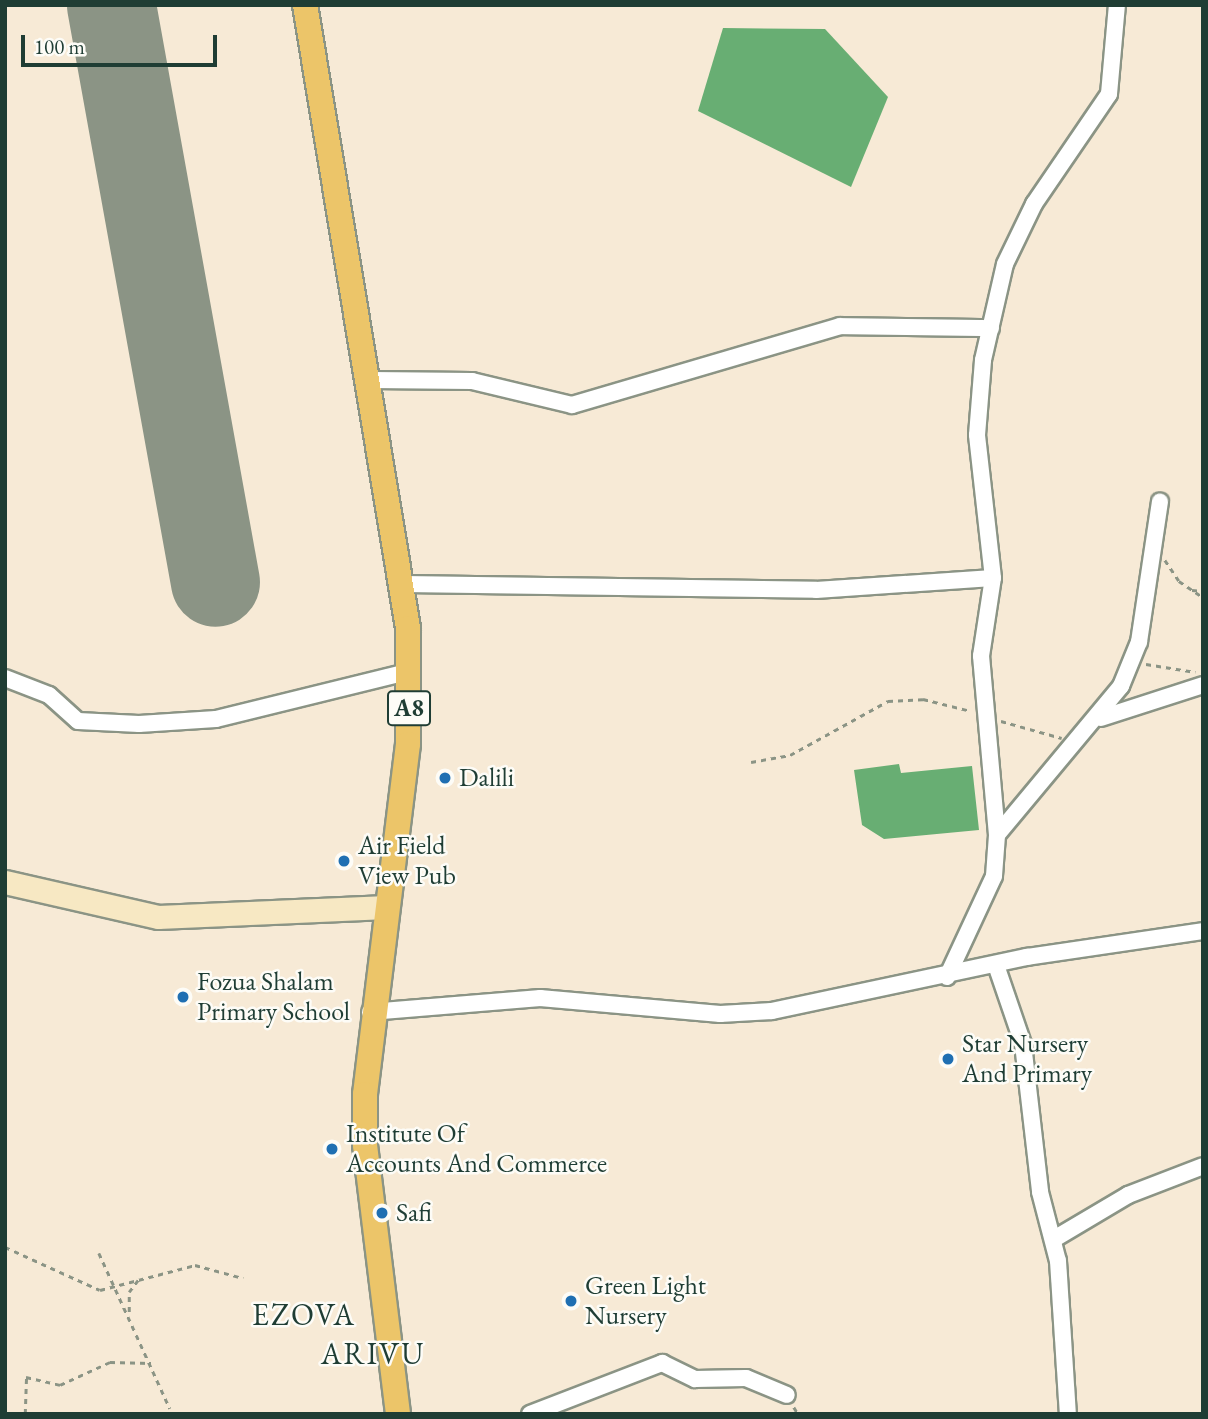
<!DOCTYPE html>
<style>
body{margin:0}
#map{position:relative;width:1208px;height:1419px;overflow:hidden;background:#f7ead6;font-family:"EB Garamond",serif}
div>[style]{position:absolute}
.forest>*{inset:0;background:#68ae73}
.runway>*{height:89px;margin:-44.5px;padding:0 44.5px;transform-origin:44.5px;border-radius:44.5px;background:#8b9485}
.path>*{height:2.5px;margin-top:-1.25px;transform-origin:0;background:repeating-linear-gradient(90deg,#8b9485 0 5px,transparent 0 10px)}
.roads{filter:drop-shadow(2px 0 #8b9485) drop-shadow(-2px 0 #8b9485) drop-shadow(0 2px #8b9485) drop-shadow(0 -2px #8b9485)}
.street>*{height:16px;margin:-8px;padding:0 8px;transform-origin:8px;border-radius:8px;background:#fff}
.secondary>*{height:23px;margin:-11.5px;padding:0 11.5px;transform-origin:11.5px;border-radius:11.5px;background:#f7e8c3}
.primary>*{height:24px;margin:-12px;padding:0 12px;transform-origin:12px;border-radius:12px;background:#ecc569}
.dots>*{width:19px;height:19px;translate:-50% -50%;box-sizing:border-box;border:4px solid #fdfcf7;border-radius:50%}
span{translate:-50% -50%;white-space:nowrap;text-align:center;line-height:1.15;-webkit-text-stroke:5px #fdfcf7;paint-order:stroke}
.shield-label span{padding:2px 5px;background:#fdfcf7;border:2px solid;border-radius:5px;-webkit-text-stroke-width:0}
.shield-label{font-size:24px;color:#1f3d34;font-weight:700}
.poi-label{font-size:26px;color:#1f3d34}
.left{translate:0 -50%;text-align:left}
.quarter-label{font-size:30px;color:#1f3d34;letter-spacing:2px}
.frame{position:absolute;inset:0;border:7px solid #1f3d34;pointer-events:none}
.scale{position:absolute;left:21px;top:35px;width:196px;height:32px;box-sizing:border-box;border:4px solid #1f3d34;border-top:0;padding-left:9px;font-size:21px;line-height:24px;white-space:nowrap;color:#1f3d34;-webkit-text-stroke:5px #fdfcf7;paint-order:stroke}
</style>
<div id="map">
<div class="forest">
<div style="clip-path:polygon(723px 28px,825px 29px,888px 97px,851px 187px,698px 111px)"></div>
<div style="clip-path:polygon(899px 764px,901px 773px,972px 766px,979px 830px,884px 839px,862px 825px,854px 770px)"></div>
</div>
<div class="runway">
<div style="left:111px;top:5px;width:586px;rotate:79.78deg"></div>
</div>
<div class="path">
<div style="left:1165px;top:560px;width:25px;rotate:56deg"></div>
<div style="left:1179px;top:581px;width:29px;rotate:34deg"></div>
<div style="left:1192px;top:590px;width:11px;rotate:5deg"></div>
<div style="left:1146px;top:664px;width:50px;rotate:9.3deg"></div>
<div style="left:1001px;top:721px;width:63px;rotate:15.6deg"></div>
<div style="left:751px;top:762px;width:40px;rotate:-10deg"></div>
<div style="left:790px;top:755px;width:112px;rotate:-28.9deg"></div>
<div style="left:888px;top:701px;width:35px;rotate:-3deg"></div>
<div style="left:923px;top:699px;width:49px;rotate:14deg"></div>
<div style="left:5px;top:1247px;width:104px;rotate:24.4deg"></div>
<div style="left:100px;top:1290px;width:98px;rotate:-14.7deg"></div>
<div style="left:195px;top:1265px;width:50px;rotate:15.2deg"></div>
<div style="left:99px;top:1253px;width:171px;rotate:65.5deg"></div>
<div style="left:129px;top:1312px;width:20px;rotate:-90deg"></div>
<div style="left:129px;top:1292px;width:15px;rotate:-53deg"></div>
<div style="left:794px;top:1407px;width:8px;rotate:60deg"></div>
<div style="left:25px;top:1414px;width:37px;rotate:-88deg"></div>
<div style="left:26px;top:1377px;width:35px;rotate:13deg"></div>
<div style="left:60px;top:1385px;width:55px;rotate:-24.7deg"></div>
<div style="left:110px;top:1362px;width:41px;rotate:1.4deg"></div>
</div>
<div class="roads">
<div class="street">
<div style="left:371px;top:380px;width:101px;rotate:0.6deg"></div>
<div style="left:472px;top:381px;width:103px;rotate:13.5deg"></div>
<div style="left:572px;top:405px;width:279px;rotate:-16.4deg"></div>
<div style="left:840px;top:326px;width:151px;rotate:0.8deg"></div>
<div style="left:404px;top:584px;width:412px;rotate:0.8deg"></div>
<div style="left:816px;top:590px;width:177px;rotate:-3.9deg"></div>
<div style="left:993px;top:578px;width:144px;rotate:-96.4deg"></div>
<div style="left:977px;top:435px;width:75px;rotate:-85.4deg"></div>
<div style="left:983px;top:360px;width:98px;rotate:-77.1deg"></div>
<div style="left:1005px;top:264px;width:67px;rotate:-64.2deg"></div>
<div style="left:1034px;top:204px;width:133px;rotate:-55.7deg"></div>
<div style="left:1109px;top:94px;width:89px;rotate:-84.9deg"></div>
<div style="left:5px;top:678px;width:47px;rotate:21.1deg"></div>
<div style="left:49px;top:695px;width:39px;rotate:42deg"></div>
<div style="left:78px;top:721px;width:61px;rotate:2.8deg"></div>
<div style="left:139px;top:724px;width:77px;rotate:-3.7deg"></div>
<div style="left:216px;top:719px;width:201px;rotate:-13.8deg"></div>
<div style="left:1101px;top:718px;width:107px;rotate:-17.9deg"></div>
<div style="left:997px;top:835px;width:194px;rotate:-50.2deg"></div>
<div style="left:1121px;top:686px;width:48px;rotate:-67.8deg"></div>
<div style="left:1139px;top:642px;width:142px;rotate:-81.5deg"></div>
<div style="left:996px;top:965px;width:83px;rotate:71.1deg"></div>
<div style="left:1023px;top:1044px;width:149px;rotate:83.4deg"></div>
<div style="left:1040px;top:1192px;width:71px;rotate:75.4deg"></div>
<div style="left:1058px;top:1261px;width:153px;rotate:86.3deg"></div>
<div style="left:947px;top:977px;width:111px;rotate:-65deg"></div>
<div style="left:994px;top:876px;width:41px;rotate:-85.8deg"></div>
<div style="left:997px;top:835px;width:180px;rotate:-95.1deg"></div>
<div style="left:981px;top:656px;width:79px;rotate:-81.3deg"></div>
<div style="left:370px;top:1012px;width:171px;rotate:-4.7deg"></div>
<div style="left:540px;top:998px;width:181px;rotate:5.1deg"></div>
<div style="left:720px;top:1014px;width:52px;rotate:-3.3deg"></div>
<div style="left:772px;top:1011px;width:261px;rotate:-12deg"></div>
<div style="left:1027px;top:957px;width:178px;rotate:-8.4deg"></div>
<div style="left:1054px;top:1239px;width:86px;rotate:-30.7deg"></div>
<div style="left:1128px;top:1195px;width:80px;rotate:-21.1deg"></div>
<div style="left:530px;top:1414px;width:142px;rotate:-21.1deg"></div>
<div style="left:662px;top:1363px;width:37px;rotate:26deg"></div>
<div style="left:695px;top:1379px;width:51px;rotate:-1.1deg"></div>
<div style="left:746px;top:1378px;width:44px;rotate:22.5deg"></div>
</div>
<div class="secondary">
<div style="left:5px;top:882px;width:157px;rotate:12.9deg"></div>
<div style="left:158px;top:917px;width:229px;rotate:-2.5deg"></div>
</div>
<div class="primary">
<div style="left:305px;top:5px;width:631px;rotate:80.61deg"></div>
<div style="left:408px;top:628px;width:116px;rotate:90deg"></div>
<div style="left:408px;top:744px;width:353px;rotate:97deg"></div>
<div style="left:365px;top:1094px;width:51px;rotate:90deg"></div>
<div style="left:365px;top:1145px;width:271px;rotate:83deg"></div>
</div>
</div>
<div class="dots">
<div style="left:445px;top:778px;background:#1f6fb2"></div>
<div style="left:344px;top:861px;background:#1f6fb2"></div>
<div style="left:183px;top:997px;background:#1f6fb2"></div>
<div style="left:948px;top:1059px;background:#1f6fb2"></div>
<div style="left:332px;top:1149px;background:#1f6fb2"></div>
<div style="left:382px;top:1213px;background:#1f6fb2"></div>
<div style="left:571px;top:1301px;background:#1f6fb2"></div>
</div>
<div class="shield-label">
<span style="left:409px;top:708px">A8</span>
</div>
<div class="poi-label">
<span class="left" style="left:459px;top:778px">Dalili</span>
<span class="left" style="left:358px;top:861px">Air Field<br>View Pub</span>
<span class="left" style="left:197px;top:997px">Fozua Shalam<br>Primary School</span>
<span class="left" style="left:962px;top:1059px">Star Nursery<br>And Primary</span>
<span class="left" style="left:346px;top:1149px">Institute Of<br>Accounts And Commerce</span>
<span class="left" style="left:396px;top:1213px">Safi</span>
<span class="left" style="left:585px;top:1301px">Green Light<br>Nursery</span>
</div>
<div class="quarter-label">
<span style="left:304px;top:1315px">EZOVA</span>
<span style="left:373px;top:1354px">ARIVU</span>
</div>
<div class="frame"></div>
<div class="scale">100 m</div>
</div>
